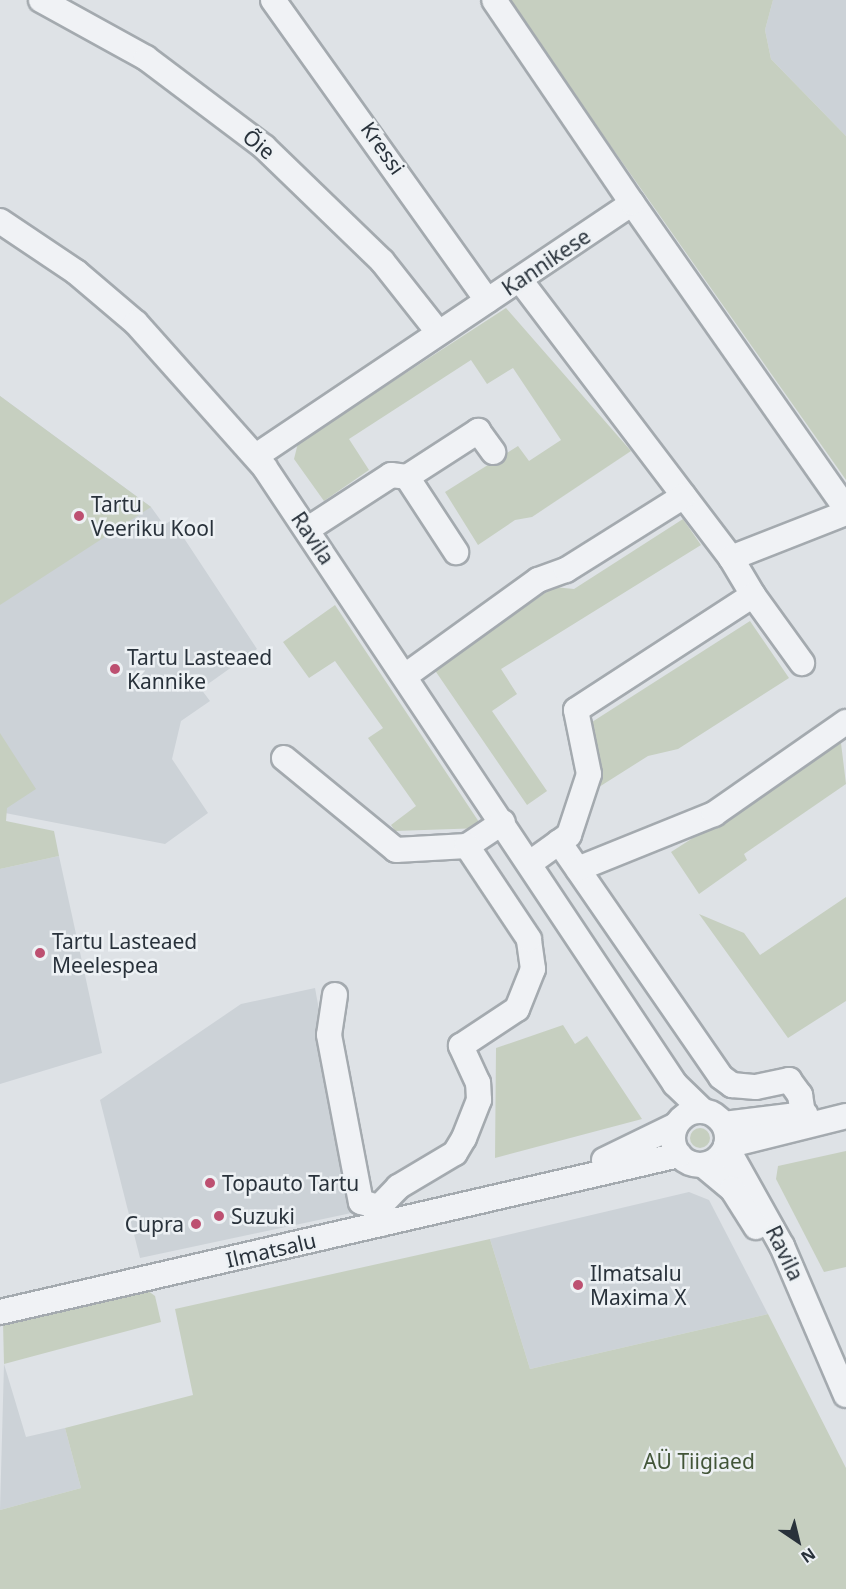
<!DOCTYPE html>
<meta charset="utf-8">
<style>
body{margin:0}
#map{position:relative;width:846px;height:1589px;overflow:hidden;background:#dee2e6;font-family:"Noto Sans",sans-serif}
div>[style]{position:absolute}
.built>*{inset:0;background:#ccd2d7}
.green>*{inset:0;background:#c6cfc0}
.round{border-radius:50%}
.roads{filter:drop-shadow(2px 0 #a4aaaf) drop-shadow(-2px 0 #a4aaaf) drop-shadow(0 2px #a4aaaf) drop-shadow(0 -2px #a4aaaf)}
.minor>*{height:24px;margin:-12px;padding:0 12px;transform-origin:12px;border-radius:12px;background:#f0f2f5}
.minor>.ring{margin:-12px;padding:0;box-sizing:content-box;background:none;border:24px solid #f0f2f5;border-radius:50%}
.dots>*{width:16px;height:16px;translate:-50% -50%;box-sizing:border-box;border:3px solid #edf1f4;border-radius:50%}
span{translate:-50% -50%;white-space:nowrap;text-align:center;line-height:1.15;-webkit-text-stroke:5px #edf1f4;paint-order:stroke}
.street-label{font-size:21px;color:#29323b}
.poi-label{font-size:21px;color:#29323b}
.left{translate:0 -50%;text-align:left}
.right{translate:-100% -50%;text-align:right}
.park-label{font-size:21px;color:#425538}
.north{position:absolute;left:768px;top:1511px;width:60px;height:60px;-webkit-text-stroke:4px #edf1f4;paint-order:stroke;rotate:145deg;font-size:16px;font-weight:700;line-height:24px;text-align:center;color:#29323b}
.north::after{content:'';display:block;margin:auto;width:21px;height:27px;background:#29323b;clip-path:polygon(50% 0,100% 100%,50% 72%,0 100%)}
</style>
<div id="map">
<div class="built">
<div style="clip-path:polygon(773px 0,846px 0,846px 136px,771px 59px,765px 30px)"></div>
<div style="clip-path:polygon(0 396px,151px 507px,164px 525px,172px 520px,257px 649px,201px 689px,210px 701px,181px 721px,172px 759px,208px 813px,165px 844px,0 812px)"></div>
<div style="clip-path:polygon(59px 856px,102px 1053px,0 1084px,0 869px)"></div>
<div style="clip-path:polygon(315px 988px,356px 1212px,140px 1258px,100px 1100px,241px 1004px)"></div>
<div style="clip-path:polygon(689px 1192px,709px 1200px,768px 1314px,530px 1369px,490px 1239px)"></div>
<div style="clip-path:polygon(4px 1364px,26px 1437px,65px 1428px,81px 1488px,0 1510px)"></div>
</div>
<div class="green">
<div style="clip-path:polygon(508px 0,773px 0,765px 30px,771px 59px,846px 136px,846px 480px)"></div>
<div style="clip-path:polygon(506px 308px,631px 451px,532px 517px,515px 520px,478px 545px,445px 492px,518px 446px,529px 461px,561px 440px,513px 368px,487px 384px,471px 360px,349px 439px,369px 470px,324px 501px,294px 459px,298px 443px)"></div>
<div style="clip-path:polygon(0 396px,151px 507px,0 605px)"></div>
<div style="clip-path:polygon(683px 519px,701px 545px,501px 669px,517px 694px,492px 711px,547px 791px,527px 805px,434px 669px,554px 587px,574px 589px)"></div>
<div style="clip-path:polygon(335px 605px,483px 828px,395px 831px,391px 825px,416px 806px,368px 738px,383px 728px,335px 661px,309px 678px,283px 642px)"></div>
<div style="clip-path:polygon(750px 621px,789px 678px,678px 749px,648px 756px,599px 787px,592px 722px)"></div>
<div style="clip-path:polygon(0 733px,36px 789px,7px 808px,6px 821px,54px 831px,59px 856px,0 869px)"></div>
<div style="clip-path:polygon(841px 743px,846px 784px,744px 854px,747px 860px,699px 894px,671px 852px)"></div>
<div style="clip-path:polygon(846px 897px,846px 1001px,788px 1038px,699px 914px,744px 933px,760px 955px)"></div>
<div style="clip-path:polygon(563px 1025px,575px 1044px,587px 1036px,642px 1119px,495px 1158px,496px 1048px)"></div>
<div class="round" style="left:690px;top:1128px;width:20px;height:20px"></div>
<div style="clip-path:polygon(846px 1151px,846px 1267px,824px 1272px,776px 1179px,778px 1166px)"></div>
<div style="clip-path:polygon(490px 1239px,530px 1369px,768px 1314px,846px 1468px,846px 1589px,0 1589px,0 1510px,81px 1488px,65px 1428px,193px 1395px,175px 1309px)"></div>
<div style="clip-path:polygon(147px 1290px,155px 1296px,161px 1322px,4px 1364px,3px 1322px)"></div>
</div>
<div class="roads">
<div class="minor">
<div style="left:41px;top:0;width:120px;rotate:28.9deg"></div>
<div style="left:146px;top:58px;width:148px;rotate:37deg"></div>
<div style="left:264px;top:147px;width:164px;rotate:44deg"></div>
<div style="left:382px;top:261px;width:90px;rotate:51.7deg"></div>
<div style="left:273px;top:0;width:369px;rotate:54.5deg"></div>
<div style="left:632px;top:203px;width:373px;rotate:55deg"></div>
<div style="left:0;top:221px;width:92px;rotate:33.9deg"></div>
<div style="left:76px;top:272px;width:79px;rotate:40.4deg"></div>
<div style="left:136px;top:323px;width:194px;rotate:48.3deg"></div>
<div style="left:265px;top:468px;width:740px;rotate:56.35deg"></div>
<div style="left:675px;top:1084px;width:37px;rotate:44deg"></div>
<div style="left:520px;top:280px;width:349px;rotate:52.8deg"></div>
<div style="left:731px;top:558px;width:123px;rotate:-21.4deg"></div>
<div style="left:256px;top:456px;width:453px;rotate:-33.9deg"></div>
<div style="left:632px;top:203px;width:245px;rotate:-124.2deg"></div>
<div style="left:407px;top:477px;width:90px;rotate:56.8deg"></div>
<div style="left:308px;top:529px;width:99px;rotate:-33deg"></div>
<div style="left:391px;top:475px;width:16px;rotate:7deg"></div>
<div style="left:407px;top:477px;width:85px;rotate:-32.9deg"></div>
<div style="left:478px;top:431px;width:26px;rotate:54deg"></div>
<div style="left:731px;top:558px;width:43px;rotate:59.3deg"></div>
<div style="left:405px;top:676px;width:164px;rotate:-35.8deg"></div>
<div style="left:538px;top:580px;width:30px;rotate:-20deg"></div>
<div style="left:566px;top:570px;width:139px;rotate:-32.1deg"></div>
<div style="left:284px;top:758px;width:145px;rotate:39.4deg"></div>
<div style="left:396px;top:850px;width:71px;rotate:-3.2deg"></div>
<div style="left:467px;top:846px;width:43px;rotate:-33.7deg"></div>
<div style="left:559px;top:842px;width:285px;rotate:55.4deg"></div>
<div style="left:721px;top:1077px;width:14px;rotate:36deg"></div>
<div style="left:732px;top:1085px;width:24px;rotate:5deg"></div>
<div style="left:756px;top:1087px;width:34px;rotate:-12deg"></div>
<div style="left:789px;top:1080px;width:19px;rotate:54deg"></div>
<div style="left:800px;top:1095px;width:20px;rotate:81deg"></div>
<div style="left:530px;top:863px;width:48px;rotate:-35.7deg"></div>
<div style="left:569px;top:835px;width:64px;rotate:-71.8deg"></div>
<div style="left:589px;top:774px;width:65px;rotate:-101.5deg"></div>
<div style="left:576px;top:710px;width:211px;rotate:-33deg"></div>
<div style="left:753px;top:595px;width:84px;rotate:54.2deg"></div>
<div style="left:578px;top:869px;width:147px;rotate:-22deg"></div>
<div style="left:714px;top:814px;width:161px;rotate:-34.9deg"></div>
<div style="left:335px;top:995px;width:40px;rotate:98.5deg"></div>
<div style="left:329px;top:1035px;width:170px;rotate:79.2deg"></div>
<div style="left:361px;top:1202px;width:19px;rotate:16deg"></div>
<div class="ring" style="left:673px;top:1111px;width:30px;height:30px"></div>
<div style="left:724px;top:1124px;width:82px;rotate:-7deg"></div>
<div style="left:726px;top:1146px;width:115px;rotate:60.8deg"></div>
<div style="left:782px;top:1246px;width:162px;rotate:66.8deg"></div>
<div style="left:726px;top:1146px;width:124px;rotate:-14deg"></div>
<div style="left:604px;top:1160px;width:80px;rotate:-25.9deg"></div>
<div style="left:703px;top:1165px;width:38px;rotate:40deg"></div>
<div style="left:732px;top:1189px;width:45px;rotate:57.7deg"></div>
<div style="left:381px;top:1224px;width:17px;rotate:-97deg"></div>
<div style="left:379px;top:1207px;width:28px;rotate:-46deg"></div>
<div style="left:398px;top:1187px;width:66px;rotate:-30.8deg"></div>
<div style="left:455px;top:1153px;width:17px;rotate:-59deg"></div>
<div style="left:464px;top:1138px;width:41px;rotate:-68.5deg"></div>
<div style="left:479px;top:1100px;width:17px;rotate:-93deg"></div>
<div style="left:478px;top:1083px;width:41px;rotate:-114.7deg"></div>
<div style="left:461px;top:1046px;width:67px;rotate:-33.5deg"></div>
<div style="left:517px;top:1009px;width:43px;rotate:-68.2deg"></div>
<div style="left:533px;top:969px;width:30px;rotate:-98deg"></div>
<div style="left:529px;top:939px;width:112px;rotate:-123.7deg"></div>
<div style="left:0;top:1312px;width:697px;rotate:-13.02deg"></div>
</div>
</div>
<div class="dots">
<div style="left:79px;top:516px;background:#bd5071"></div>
<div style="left:115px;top:669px;background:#bd5071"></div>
<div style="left:40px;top:953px;background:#bd5071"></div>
<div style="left:210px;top:1183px;background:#bd5071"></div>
<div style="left:219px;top:1216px;background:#bd5071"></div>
<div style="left:196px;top:1224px;background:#bd5071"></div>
<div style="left:578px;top:1285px;background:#bd5071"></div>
</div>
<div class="street-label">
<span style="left:259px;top:144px;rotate:39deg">Õie</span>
<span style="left:383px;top:148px;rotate:55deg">Kressi</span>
<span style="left:546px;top:262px;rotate:-34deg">Kannikese</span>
<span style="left:313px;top:538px;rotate:56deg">Ravila</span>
<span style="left:271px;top:1250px;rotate:-13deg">Ilmatsalu</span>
<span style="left:785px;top:1253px;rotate:64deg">Ravila</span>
</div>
<div class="poi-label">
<span class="left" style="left:91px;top:516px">Tartu<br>Veeriku Kool</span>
<span class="left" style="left:127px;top:669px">Tartu Lasteaed<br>Kannike</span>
<span class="left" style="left:52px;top:953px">Tartu Lasteaed<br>Meelespea</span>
<span class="left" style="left:222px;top:1183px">Topauto Tartu</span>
<span class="left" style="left:231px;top:1216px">Suzuki</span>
<span class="right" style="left:184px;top:1224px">Cupra</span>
<span class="left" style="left:590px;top:1285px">Ilmatsalu<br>Maxima X</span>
</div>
<div class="park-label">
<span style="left:699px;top:1461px">AÜ Tiigiaed</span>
</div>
<div class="north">N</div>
</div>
